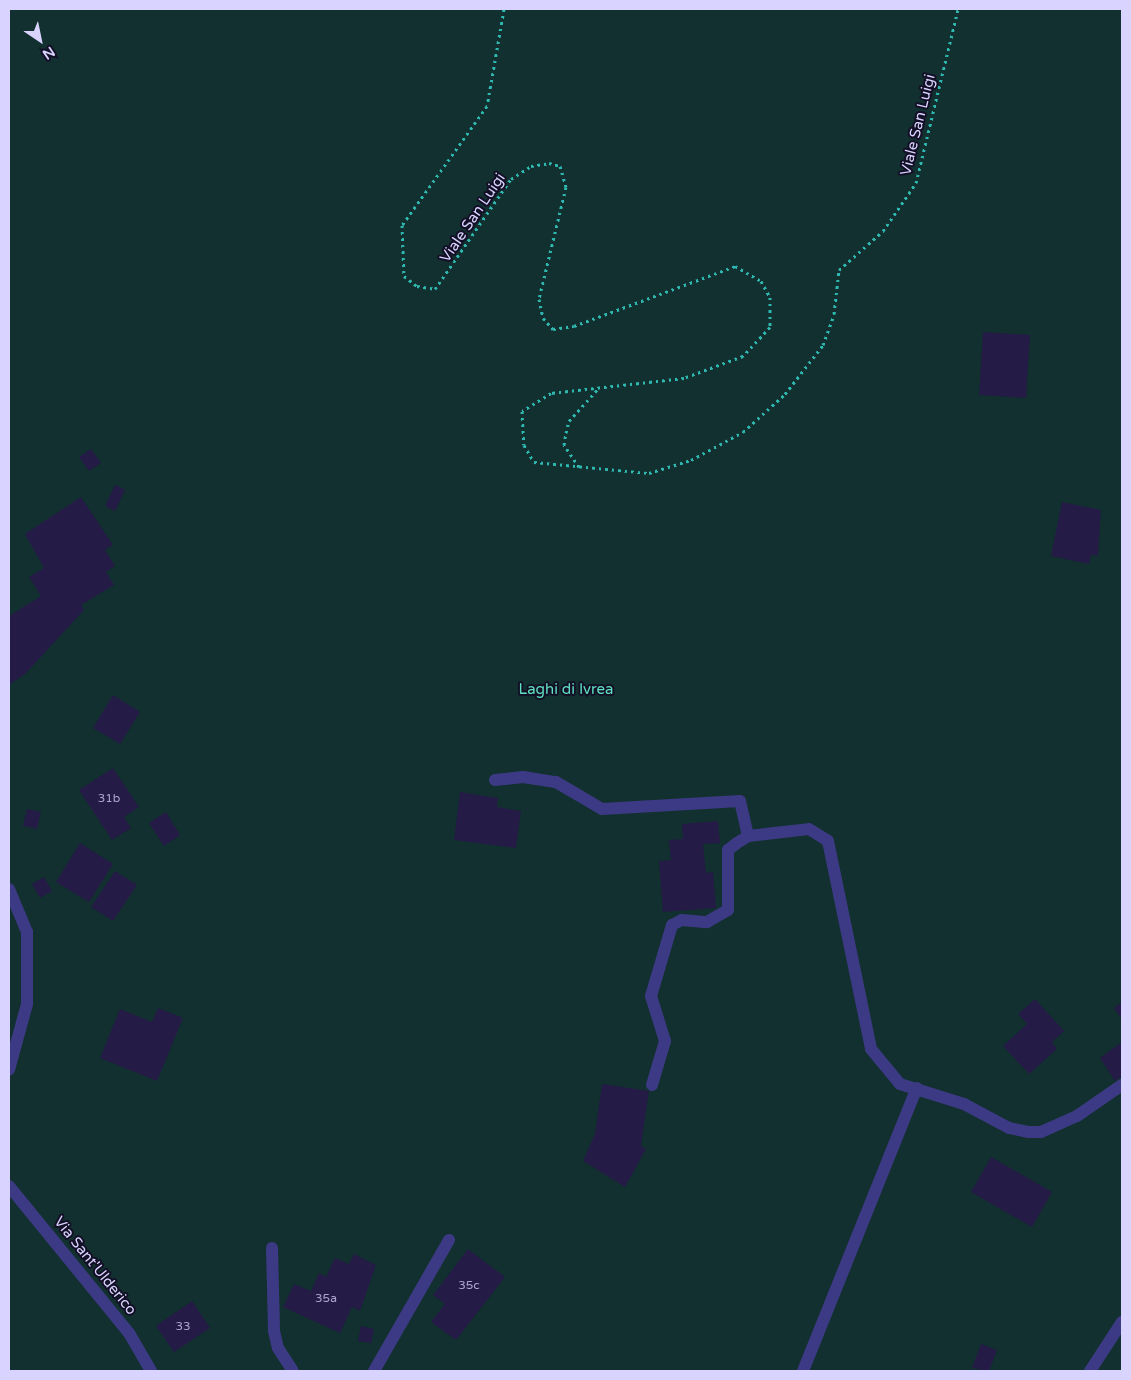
<!DOCTYPE html>
<style>
body{margin:0}
#map{position:relative;width:1131px;height:1380px;overflow:hidden;background:#130f26;font-family:"Varela Round",sans-serif}
div>[style]{position:absolute}
.green>*{inset:0;background:#12302f}
.building>*{inset:0;background:#241b47}
.path>*{height:3px;margin-top:-1.5px;transform-origin:0;background:repeating-linear-gradient(90deg,#2fb8b0 0 2.5px,transparent 0 6.5px)}
.minor>*{height:12px;margin:-6px;padding:0 6px;transform-origin:6px;border-radius:6px;background:#3d3a85}
span{translate:-50% -50%;white-space:nowrap;text-align:center;line-height:1.15;-webkit-text-stroke:4px #130f26;paint-order:stroke}
.number-label{font-size:12px;color:#aca6d1}
.number-label span{-webkit-text-stroke-width:0}
.street-label{font-size:15px;color:#d9d4ff}
.park-label{font-size:15px;color:#5fe0c0}
.frame{position:absolute;inset:0;border:10px solid #d9d4ff;pointer-events:none}
.north{position:absolute;left:15px;top:15px;width:50px;height:50px;-webkit-text-stroke:4px #130f26;paint-order:stroke;rotate:146deg;font-size:14px;font-weight:700;line-height:20px;text-align:center;color:#d9d4ff}
.north::after{content:'';display:block;margin:auto;width:18px;height:22px;background:#d9d4ff;clip-path:polygon(50% 0,100% 100%,50% 72%,0 100%)}
</style>
<div id="map">
<div class="green">
<div style="clip-path:polygon(9px 9px,1122px 9px,1122px 1371px,9px 1371px)"></div>
</div>
<div class="building">
<div style="clip-path:polygon(983px 332px,1030px 335px,1026px 398px,979px 395px)"></div>
<div style="clip-path:polygon(91px 449px,101px 463px,89px 471px,79px 457px)"></div>
<div style="clip-path:polygon(115px 485px,125px 490px,115px 511px,105px 506px)"></div>
<div style="clip-path:polygon(81px 497px,113px 545px,105px 550px,115px 566px,106px 572px,114px 585px,81px 605px,84px 610px,25px 674px,10px 684px,9px 616px,41px 596px,29px 577px,44px 568px,25px 534px)"></div>
<div style="clip-path:polygon(1062px 502px,1101px 510px,1098px 556px,1091px 555px,1089px 564px,1051px 556px)"></div>
<div style="clip-path:polygon(113px 695px,140px 712px,120px 744px,93px 728px)"></div>
<div style="clip-path:polygon(113px 768px,139px 807px,124px 817px,131px 828px,112px 840px,79px 790px)"></div>
<div style="clip-path:polygon(460px 792px,498px 798px,497px 807px,521px 811px,516px 848px,454px 840px)"></div>
<div style="clip-path:polygon(27px 809px,41px 812px,37px 829px,23px 826px)"></div>
<div style="clip-path:polygon(166px 812px,180px 835px,164px 846px,149px 823px)"></div>
<div style="clip-path:polygon(718px 821px,720px 843px,703px 844px,706px 873px,713px 872px,716px 908px,663px 912px,659px 861px,671px 860px,669px 840px,683px 839px,682px 824px)"></div>
<div style="clip-path:polygon(80px 843px,113px 864px,89px 902px,56px 882px)"></div>
<div style="clip-path:polygon(115px 871px,137px 885px,113px 921px,91px 907px)"></div>
<div style="clip-path:polygon(44px 877px,52px 891px,40px 898px,32px 884px)"></div>
<div style="clip-path:polygon(1035px 999px,1064px 1031px,1052px 1042px,1057px 1049px,1029px 1074px,1003px 1046px,1027px 1024px,1018px 1014px)"></div>
<div style="clip-path:polygon(1122px 1002px,1122px 1019px,1114px 1008px)"></div>
<div style="clip-path:polygon(158px 1008px,183px 1018px,157px 1081px,100px 1058px,120px 1009px,152px 1022px)"></div>
<div style="clip-path:polygon(1122px 1042px,1122px 1076px,1115px 1081px,1100px 1058px)"></div>
<div style="clip-path:polygon(602px 1084px,649px 1091px,641px 1146px,646px 1149px,625px 1187px,583px 1161px,595px 1134px)"></div>
<div style="clip-path:polygon(991px 1157px,1052px 1192px,1032px 1227px,971px 1192px)"></div>
<div style="clip-path:polygon(468px 1249px,505px 1277px,456px 1340px,431px 1322px,445px 1304px,433px 1295px)"></div>
<div style="clip-path:polygon(354px 1254px,376px 1265px,360px 1311px,352px 1307px,340px 1333px,283px 1307px,294px 1284px,311px 1291px,319px 1273px,326px 1277px,335px 1258px,349px 1264px)"></div>
<div style="clip-path:polygon(192px 1301px,210px 1328px,174px 1352px,156px 1326px)"></div>
<div style="clip-path:polygon(361px 1326px,374px 1329px,371px 1343px,358px 1341px)"></div>
<div style="clip-path:polygon(981px 1344px,997px 1350px,989px 1371px,972px 1368px)"></div>
</div>
<div class="path">
<div style="left:504px;top:9px;width:98px;rotate:99.9deg"></div>
<div style="left:487px;top:106px;width:146px;rotate:125.5deg"></div>
<div style="left:402px;top:225px;width:51px;rotate:87.8deg"></div>
<div style="left:404px;top:276px;width:16px;rotate:38deg"></div>
<div style="left:417px;top:286px;width:18px;rotate:9deg"></div>
<div style="left:435px;top:289px;width:134px;rotate:-55.4deg"></div>
<div style="left:511px;top:179px;width:24px;rotate:-33deg"></div>
<div style="left:531px;top:166px;width:18px;rotate:-9deg"></div>
<div style="left:549px;top:163px;width:11px;rotate:15deg"></div>
<div style="left:560px;top:166px;width:22px;rotate:74deg"></div>
<div style="left:566px;top:187px;width:115px;rotate:103.6deg"></div>
<div style="left:539px;top:299px;width:19px;rotate:78deg"></div>
<div style="left:543px;top:318px;width:15px;rotate:48deg"></div>
<div style="left:553px;top:329px;width:21px;rotate:-8deg"></div>
<div style="left:574px;top:326px;width:172px;rotate:-20.4deg"></div>
<div style="left:735px;top:266px;width:30px;rotate:30deg"></div>
<div style="left:761px;top:281px;width:18px;rotate:61deg"></div>
<div style="left:770px;top:297px;width:30px;rotate:90deg"></div>
<div style="left:770px;top:327px;width:40px;rotate:133deg"></div>
<div style="left:743px;top:356px;width:63px;rotate:159.6deg"></div>
<div style="left:684px;top:378px;width:134px;rotate:173.6deg"></div>
<div style="left:551px;top:393px;width:34px;rotate:148deg"></div>
<div style="left:522px;top:411px;width:34px;rotate:87deg"></div>
<div style="left:524px;top:445px;width:20px;rotate:60deg"></div>
<div style="left:534px;top:462px;width:116px;rotate:5.5deg"></div>
<div style="left:649px;top:473px;width:44px;rotate:-17.2deg"></div>
<div style="left:691px;top:460px;width:59px;rotate:-28.3deg"></div>
<div style="left:743px;top:432px;width:57px;rotate:-42.1deg"></div>
<div style="left:785px;top:394px;width:62px;rotate:-52.2deg"></div>
<div style="left:823px;top:345px;width:33px;rotate:-70deg"></div>
<div style="left:834px;top:314px;width:44px;rotate:-83.5deg"></div>
<div style="left:839px;top:270px;width:59px;rotate:-41.6deg"></div>
<div style="left:883px;top:231px;width:58px;rotate:-55.5deg"></div>
<div style="left:916px;top:183px;width:179px;rotate:-76.4deg"></div>
<div style="left:579px;top:467px;width:27px;rotate:-124deg"></div>
<div style="left:564px;top:445px;width:12px;rotate:-81deg"></div>
<div style="left:566px;top:433px;width:12px;rotate:-76deg"></div>
<div style="left:569px;top:421px;width:42px;rotate:-47.9deg"></div>
</div>
<div class="minor">
<div style="left:495px;top:780px;width:28px;rotate:-6deg"></div>
<div style="left:523px;top:777px;width:33px;rotate:9deg"></div>
<div style="left:556px;top:782px;width:53px;rotate:30.4deg"></div>
<div style="left:602px;top:809px;width:138px;rotate:-3.3deg"></div>
<div style="left:740px;top:801px;width:36px;rotate:77deg"></div>
<div style="left:9px;top:889px;width:47px;rotate:67.3deg"></div>
<div style="left:27px;top:932px;width:72px;rotate:90deg"></div>
<div style="left:27px;top:1004px;width:68px;rotate:105.3deg"></div>
<div style="left:652px;top:1085px;width:46px;rotate:-73.5deg"></div>
<div style="left:665px;top:1041px;width:47px;rotate:-107.3deg"></div>
<div style="left:651px;top:996px;width:74px;rotate:-73.5deg"></div>
<div style="left:672px;top:925px;width:11px;rotate:-27deg"></div>
<div style="left:682px;top:920px;width:25px;rotate:5deg"></div>
<div style="left:707px;top:922px;width:24px;rotate:-30deg"></div>
<div style="left:728px;top:910px;width:60px;rotate:-90deg"></div>
<div style="left:728px;top:850px;width:11px;rotate:-38deg"></div>
<div style="left:737px;top:843px;width:13px;rotate:-32deg"></div>
<div style="left:748px;top:836px;width:61px;rotate:-6.5deg"></div>
<div style="left:809px;top:829px;width:22px;rotate:32deg"></div>
<div style="left:828px;top:841px;width:212px;rotate:78.3deg"></div>
<div style="left:871px;top:1049px;width:45px;rotate:50.4deg"></div>
<div style="left:900px;top:1084px;width:67px;rotate:17.4deg"></div>
<div style="left:964px;top:1104px;width:51px;rotate:28.1deg"></div>
<div style="left:1009px;top:1128px;width:19px;rotate:12deg"></div>
<div style="left:1028px;top:1132px;width:13px"></div>
<div style="left:1041px;top:1132px;width:39px;rotate:-24deg"></div>
<div style="left:1077px;top:1116px;width:55px;rotate:-34.6deg"></div>
<div style="left:9px;top:1186px;width:190px;rotate:50.8deg"></div>
<div style="left:129px;top:1333px;width:44px;rotate:59.9deg"></div>
<div style="left:272px;top:1248px;width:83px;rotate:88.6deg"></div>
<div style="left:274px;top:1331px;width:17px;rotate:77deg"></div>
<div style="left:278px;top:1348px;width:27px;rotate:57deg"></div>
<div style="left:374px;top:1371px;width:151px;rotate:-60.2deg"></div>
<div style="left:803px;top:1371px;width:305px;rotate:-68.1deg"></div>
<div style="left:1090px;top:1371px;width:59px;rotate:-56.9deg"></div>
</div>
<div class="number-label">
<span style="left:109px;top:799px">31b</span>
<span style="left:469px;top:1286px">35c</span>
<span style="left:326px;top:1299px">35a</span>
<span style="left:183px;top:1327px">33</span>
</div>
<div class="street-label">
<span style="left:918px;top:125px;rotate:-76deg">Viale San Luigi</span>
<span style="left:473px;top:218px;rotate:-56deg">Viale San Luigi</span>
<span style="left:95px;top:1266px;rotate:51deg">Via Sant'Ulderico</span>
</div>
<div class="park-label">
<span style="left:566px;top:690px">Laghi di Ivrea</span>
</div>
<div class="frame"></div>
<div class="north">N</div>
</div>
